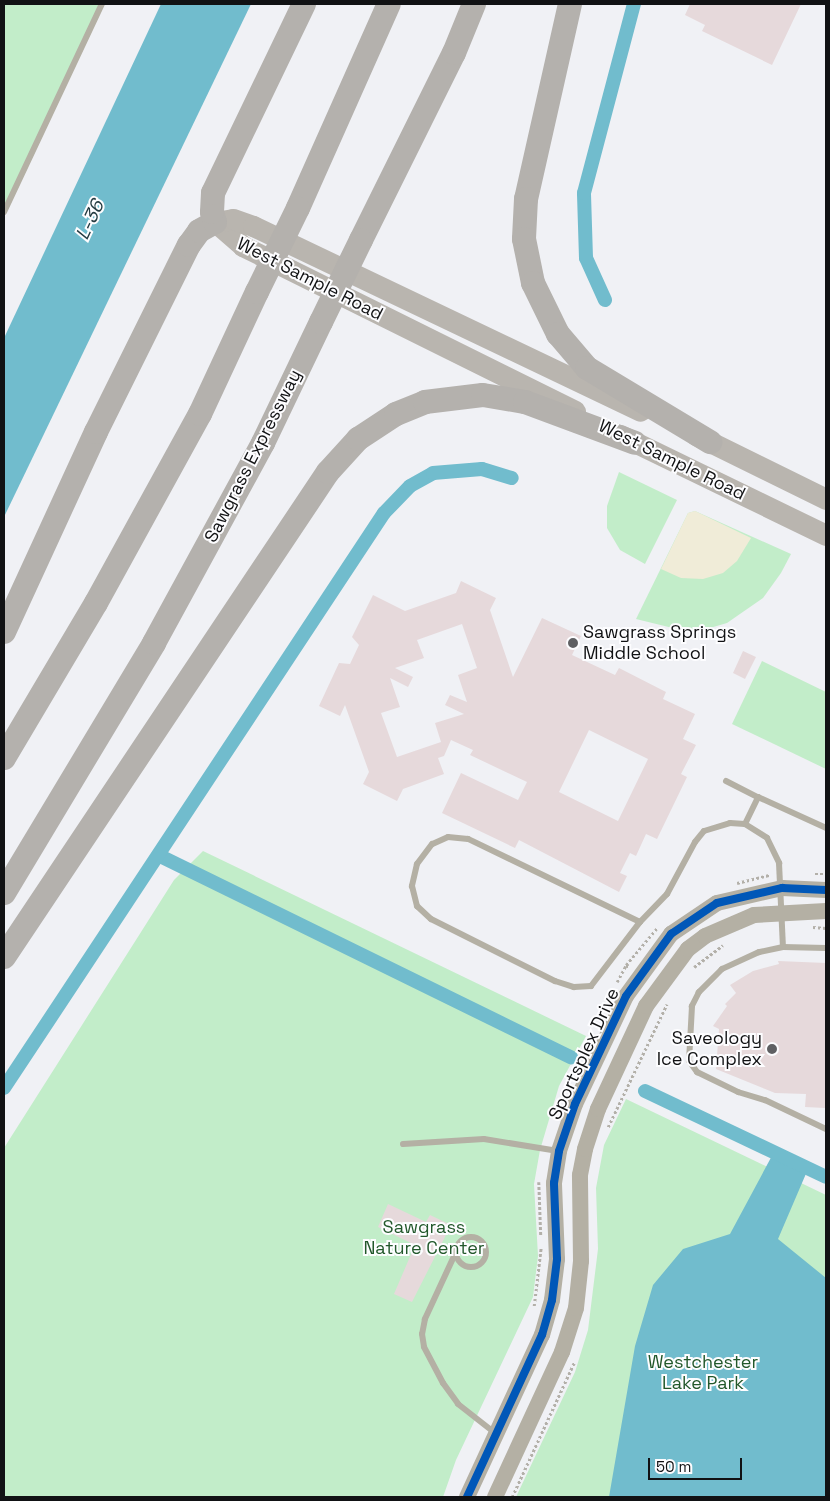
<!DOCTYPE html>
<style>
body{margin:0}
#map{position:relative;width:830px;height:1501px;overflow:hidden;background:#f0f1f5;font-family:"Space Grotesk",sans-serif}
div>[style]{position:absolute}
.green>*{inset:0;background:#c2edc9}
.sand>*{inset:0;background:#f0ecd8}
.water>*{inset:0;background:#71bccd}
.canal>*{height:14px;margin:-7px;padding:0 7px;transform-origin:7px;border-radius:7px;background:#71bccd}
.building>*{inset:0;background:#e6d9db}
.path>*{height:2.5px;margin-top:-1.25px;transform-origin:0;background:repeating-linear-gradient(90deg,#b3b0a9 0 2.5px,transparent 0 5px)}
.service>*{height:6px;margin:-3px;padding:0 3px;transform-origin:3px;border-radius:3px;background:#b4b0a4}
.service>.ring{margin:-3px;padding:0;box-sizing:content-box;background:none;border:6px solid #b4b0a4;border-radius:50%}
.tertiary>*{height:16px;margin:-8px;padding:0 8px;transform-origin:8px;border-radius:8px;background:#b4b0a4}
.primary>*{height:21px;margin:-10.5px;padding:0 10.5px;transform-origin:10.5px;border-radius:10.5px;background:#b9b5af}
.motorway>*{height:24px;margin:-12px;padding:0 12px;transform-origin:12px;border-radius:12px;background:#b4b1ad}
.motorway-bridge>*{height:24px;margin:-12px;padding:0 12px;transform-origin:12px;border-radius:12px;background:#b4b1ad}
.cycleway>*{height:8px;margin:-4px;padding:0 4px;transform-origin:4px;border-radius:4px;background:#0057b8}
.dots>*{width:14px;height:14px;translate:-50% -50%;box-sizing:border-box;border:2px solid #fdfdff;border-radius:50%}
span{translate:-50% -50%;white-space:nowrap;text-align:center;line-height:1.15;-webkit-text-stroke:4px #fdfdff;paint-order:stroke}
.street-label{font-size:18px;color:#111214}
.poi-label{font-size:18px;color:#111214}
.left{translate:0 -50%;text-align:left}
.right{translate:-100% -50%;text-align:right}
.park-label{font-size:18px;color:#22582b}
.water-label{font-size:19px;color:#243b41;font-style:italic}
.frame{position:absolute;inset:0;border:5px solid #111214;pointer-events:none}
.scale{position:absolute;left:648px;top:1458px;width:94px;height:22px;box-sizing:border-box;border:2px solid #111214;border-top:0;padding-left:6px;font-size:15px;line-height:18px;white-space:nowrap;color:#111214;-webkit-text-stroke:4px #fdfdff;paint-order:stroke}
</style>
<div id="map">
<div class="green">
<div style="clip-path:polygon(4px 4px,102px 4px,4px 212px)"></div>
<div style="clip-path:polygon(619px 472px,677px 500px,645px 564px,620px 550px,607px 528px,607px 506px)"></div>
<div style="clip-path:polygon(695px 511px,791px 554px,781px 573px,763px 598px,727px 623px,693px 633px,636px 619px,688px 513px)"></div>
<div style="clip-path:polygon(762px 661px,826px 692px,826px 769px,732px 724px)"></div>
<div style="clip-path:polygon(203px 851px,586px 1036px,559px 1086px,540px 1150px,534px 1184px,538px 1256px,533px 1297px,456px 1460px,443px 1497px,4px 1497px,4px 1148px,174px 880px)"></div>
<div style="clip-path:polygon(626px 1099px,826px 1195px,826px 1497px,516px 1497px,575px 1372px,588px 1330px,598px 1249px,596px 1188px,604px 1145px)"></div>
</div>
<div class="sand">
<div style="clip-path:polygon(695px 511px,751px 538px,737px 561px,723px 573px,703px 579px,681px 578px,661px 569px,688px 513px)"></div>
</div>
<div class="water">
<div style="clip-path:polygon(161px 4px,251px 4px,4px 517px,4px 338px)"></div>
<div style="clip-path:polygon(774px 1152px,808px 1169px,778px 1239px,826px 1278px,826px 1497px,609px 1497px,635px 1346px,653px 1285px,683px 1249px,730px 1234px)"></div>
</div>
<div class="canal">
<div style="left:605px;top:300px;width:46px;rotate:-114.3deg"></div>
<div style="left:586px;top:258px;width:65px;rotate:-91.8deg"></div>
<div style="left:584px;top:193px;width:196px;rotate:-75.2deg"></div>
<div style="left:160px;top:856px;width:458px;rotate:26.1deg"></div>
<div style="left:4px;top:1088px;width:689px;rotate:-56.54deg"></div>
<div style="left:384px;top:513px;width:37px;rotate:-46deg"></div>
<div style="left:410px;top:486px;width:26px;rotate:-29deg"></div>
<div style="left:433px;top:473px;width:49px;rotate:-4.7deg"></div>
<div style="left:482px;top:469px;width:31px;rotate:17deg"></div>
<div style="left:645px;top:1091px;width:200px;rotate:25.4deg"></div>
</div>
<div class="building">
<div style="clip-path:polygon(690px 4px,801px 4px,772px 65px,702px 31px,705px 25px,685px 15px)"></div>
<div style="clip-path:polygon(evenodd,461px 581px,496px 598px,490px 610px,513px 677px,542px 618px,581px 636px,572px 655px,615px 675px,619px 668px,666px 692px,663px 699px,695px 714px,683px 739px,696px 745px,681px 774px,687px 777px,657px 839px,646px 834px,636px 856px,630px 853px,620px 873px,627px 876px,619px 892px,519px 840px,515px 848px,442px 813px,461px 773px,518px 800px,527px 782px,470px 755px,473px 750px,451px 740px,444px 756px,438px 758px,444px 774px,403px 789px,397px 801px,363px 784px,369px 772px,345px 705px,340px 716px,319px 706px,339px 663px,350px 664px,359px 645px,352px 637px,373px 595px,405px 611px,456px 593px,461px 581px,462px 624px,477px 668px,458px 675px,467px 702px,450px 695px,445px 705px,464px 714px,435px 723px,441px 742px,397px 757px,381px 713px,400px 707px,390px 678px,408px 687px,413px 677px,395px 668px,424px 658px,417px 640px,462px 624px,461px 581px,589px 730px,648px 759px,618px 821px,559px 792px,589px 730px)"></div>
<div style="clip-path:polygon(743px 651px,756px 657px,745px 679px,733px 673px)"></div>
<div style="clip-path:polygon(778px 961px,826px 963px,825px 1108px,805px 1107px,806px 1094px,775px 1093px,716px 1069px,719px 1029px,713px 1026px,727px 1006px,725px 1004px,736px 993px,730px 985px,753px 971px,779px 964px)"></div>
<div style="clip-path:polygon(388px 1204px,426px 1222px,430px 1215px,451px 1225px,412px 1302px,394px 1294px,415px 1245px,378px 1227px)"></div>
</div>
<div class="path">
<div style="left:815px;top:874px;width:11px"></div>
<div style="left:737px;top:883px;width:34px;rotate:-14deg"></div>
<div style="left:813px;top:927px;width:13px;rotate:4deg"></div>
<div style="left:626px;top:965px;width:48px;rotate:-50deg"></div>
<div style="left:694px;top:967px;width:36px;rotate:-37deg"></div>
<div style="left:617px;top:982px;width:19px;rotate:-62deg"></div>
<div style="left:626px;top:965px;width:4px;rotate:27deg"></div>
<div style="left:608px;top:1127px;width:136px;rotate:-64.4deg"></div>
<div style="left:539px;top:1182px;width:54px;rotate:87.9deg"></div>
<div style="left:534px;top:1306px;width:59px;rotate:-83.2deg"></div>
<div style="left:512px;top:1497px;width:148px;rotate:-65.2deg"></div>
</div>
<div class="service">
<div style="left:4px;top:212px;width:230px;rotate:-64.8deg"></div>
<div style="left:726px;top:781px;width:36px;rotate:27deg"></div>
<div style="left:745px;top:824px;width:30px;rotate:-64deg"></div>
<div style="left:758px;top:797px;width:75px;rotate:24.5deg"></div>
<div style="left:640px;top:922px;width:191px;rotate:-154.2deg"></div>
<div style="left:468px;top:839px;width:20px;rotate:-174deg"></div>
<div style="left:448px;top:837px;width:17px;rotate:156deg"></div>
<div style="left:432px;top:844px;width:25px;rotate:127deg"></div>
<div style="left:417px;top:864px;width:23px;rotate:103deg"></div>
<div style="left:412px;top:886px;width:21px;rotate:76deg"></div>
<div style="left:417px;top:906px;width:19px;rotate:43deg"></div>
<div style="left:431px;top:919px;width:139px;rotate:26.6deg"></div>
<div style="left:555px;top:981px;width:20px;rotate:18deg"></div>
<div style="left:574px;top:987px;width:17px;rotate:-3deg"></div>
<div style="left:591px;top:986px;width:81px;rotate:-52.6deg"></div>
<div style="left:640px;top:922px;width:39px;rotate:-46deg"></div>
<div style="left:667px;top:894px;width:59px;rotate:-61.7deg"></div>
<div style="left:695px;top:842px;width:14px;rotate:-51deg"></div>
<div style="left:704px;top:831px;width:27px;rotate:-17deg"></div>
<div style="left:730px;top:823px;width:15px;rotate:4deg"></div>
<div style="left:745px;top:824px;width:26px;rotate:32deg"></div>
<div style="left:767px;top:838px;width:28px;rotate:64deg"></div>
<div style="left:779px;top:863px;width:84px;rotate:87.3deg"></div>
<div style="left:826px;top:948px;width:43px;rotate:-178.7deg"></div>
<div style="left:783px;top:947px;width:25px;rotate:168deg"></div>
<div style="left:759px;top:952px;width:41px;rotate:155.3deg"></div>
<div style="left:722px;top:969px;width:33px;rotate:135deg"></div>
<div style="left:699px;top:992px;width:16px;rotate:117deg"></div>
<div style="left:692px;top:1006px;width:55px;rotate:93.1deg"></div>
<div style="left:689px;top:1061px;width:14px;rotate:54deg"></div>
<div style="left:697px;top:1072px;width:46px;rotate:26deg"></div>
<div style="left:738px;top:1092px;width:28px;rotate:17deg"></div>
<div style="left:765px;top:1100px;width:68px;rotate:25.4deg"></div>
<div style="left:403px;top:1144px;width:81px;rotate:-3.5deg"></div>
<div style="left:484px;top:1139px;width:75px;rotate:9.2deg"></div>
<div class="ring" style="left:456px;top:1237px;width:24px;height:24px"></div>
<div style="left:455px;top:1254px;width:72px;rotate:114.8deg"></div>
<div style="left:425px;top:1319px;width:15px;rotate:101deg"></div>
<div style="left:422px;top:1334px;width:13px;rotate:81deg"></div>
<div style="left:424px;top:1347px;width:41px;rotate:62.2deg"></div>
<div style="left:443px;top:1383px;width:26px;rotate:54deg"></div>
<div style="left:458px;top:1404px;width:47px;rotate:38.1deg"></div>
</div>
<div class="tertiary">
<div style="left:467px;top:1497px;width:179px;rotate:-65.2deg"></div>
<div style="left:542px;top:1335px;width:36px;rotate:-74deg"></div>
<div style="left:552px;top:1300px;width:41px;rotate:-83deg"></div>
<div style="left:557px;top:1259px;width:76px;rotate:-92.3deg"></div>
<div style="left:554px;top:1183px;width:32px;rotate:-81deg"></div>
<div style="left:559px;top:1151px;width:50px;rotate:-71.2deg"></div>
<div style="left:575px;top:1104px;width:119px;rotate:-64.7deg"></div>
<div style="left:626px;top:996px;width:77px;rotate:-54deg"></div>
<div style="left:671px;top:934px;width:55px;rotate:-34deg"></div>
<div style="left:717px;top:903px;width:67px;rotate:-13deg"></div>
<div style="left:782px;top:888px;width:44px;rotate:2.6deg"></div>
<div style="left:495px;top:1497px;width:160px;rotate:-65.2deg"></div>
<div style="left:562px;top:1352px;width:46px;rotate:-72.3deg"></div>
<div style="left:576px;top:1308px;width:47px;rotate:-83.9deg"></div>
<div style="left:581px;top:1261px;width:86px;rotate:-90.7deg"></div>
<div style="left:580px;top:1175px;width:26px;rotate:-79deg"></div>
<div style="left:585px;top:1149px;width:42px;rotate:-72deg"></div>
<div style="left:598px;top:1109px;width:114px;rotate:-65deg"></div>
<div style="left:646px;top:1006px;width:71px;rotate:-53.6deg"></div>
<div style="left:688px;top:949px;width:21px;rotate:-37deg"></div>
<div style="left:705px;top:936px;width:53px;rotate:-23.2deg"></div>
<div style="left:754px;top:915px;width:72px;rotate:-3.2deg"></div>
</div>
<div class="primary">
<div style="left:575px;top:411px;width:371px;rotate:-153.6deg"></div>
<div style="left:243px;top:246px;width:37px;rotate:-139deg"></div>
<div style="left:215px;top:222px;width:18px;rotate:-9deg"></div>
<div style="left:233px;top:219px;width:21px;rotate:19deg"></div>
<div style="left:253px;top:226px;width:429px;rotate:25.5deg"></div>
<div style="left:620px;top:435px;width:229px;rotate:25.9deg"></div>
<div style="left:696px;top:435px;width:145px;rotate:26.2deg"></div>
</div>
<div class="motorway">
<div style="left:570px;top:4px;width:200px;rotate:102.7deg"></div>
<div style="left:526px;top:199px;width:40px;rotate:92.9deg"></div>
<div style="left:524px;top:239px;width:45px;rotate:78.4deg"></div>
<div style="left:533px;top:283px;width:57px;rotate:63.9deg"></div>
<div style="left:558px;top:334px;width:45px;rotate:49.5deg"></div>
<div style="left:587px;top:368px;width:144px;rotate:31deg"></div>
<div style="left:298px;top:208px;width:223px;rotate:-66deg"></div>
<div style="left:361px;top:240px;width:209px;rotate:-63.6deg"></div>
<div style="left:454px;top:53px;width:53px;rotate:-67.8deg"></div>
<div style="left:4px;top:632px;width:220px;rotate:-65.3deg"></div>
<div style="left:96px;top:432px;width:209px;rotate:-63.6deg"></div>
<div style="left:189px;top:245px;width:17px;rotate:-54deg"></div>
<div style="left:199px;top:231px;width:18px;rotate:-29deg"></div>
<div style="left:215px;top:222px;width:10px;rotate:-107deg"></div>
<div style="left:212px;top:212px;width:19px;rotate:-87deg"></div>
<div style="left:213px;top:193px;width:210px;rotate:-64.3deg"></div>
<div style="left:4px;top:758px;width:180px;rotate:-59.3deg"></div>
<div style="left:96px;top:603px;width:216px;rotate:-61.2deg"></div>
<div style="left:200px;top:414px;width:135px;rotate:-65deg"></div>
<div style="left:4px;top:893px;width:292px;rotate:-59deg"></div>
<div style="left:154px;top:643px;width:228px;rotate:-61.4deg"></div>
<div style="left:263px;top:443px;width:134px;rotate:-64.4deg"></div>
<div style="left:4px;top:957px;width:583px;rotate:-56.26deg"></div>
<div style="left:328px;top:472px;width:45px;rotate:-47.7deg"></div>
<div style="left:358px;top:439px;width:45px;rotate:-33.3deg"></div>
<div style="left:396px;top:414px;width:31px;rotate:-22deg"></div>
<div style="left:425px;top:402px;width:58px;rotate:-6.9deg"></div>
<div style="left:483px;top:395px;width:43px;rotate:9.5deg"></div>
<div style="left:525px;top:402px;width:117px;rotate:20.4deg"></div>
</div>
<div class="motorway-bridge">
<div style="left:257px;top:292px;width:93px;rotate:-64deg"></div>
<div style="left:321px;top:322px;width:91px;rotate:-64deg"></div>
</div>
<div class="cycleway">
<div style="left:467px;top:1497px;width:179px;rotate:-65.2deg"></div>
<div style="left:542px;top:1335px;width:36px;rotate:-74deg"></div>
<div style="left:552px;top:1300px;width:41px;rotate:-83deg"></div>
<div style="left:557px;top:1259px;width:76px;rotate:-92.3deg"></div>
<div style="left:554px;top:1183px;width:32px;rotate:-81deg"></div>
<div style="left:559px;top:1151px;width:50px;rotate:-71.2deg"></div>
<div style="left:575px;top:1104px;width:119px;rotate:-64.7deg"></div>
<div style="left:626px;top:996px;width:77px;rotate:-54deg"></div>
<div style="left:671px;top:934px;width:55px;rotate:-34deg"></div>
<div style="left:717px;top:903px;width:67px;rotate:-13deg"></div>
<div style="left:782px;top:888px;width:44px;rotate:2.6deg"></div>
</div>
<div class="dots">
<div style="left:573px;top:643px;background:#5f6063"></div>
<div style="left:772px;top:1049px;background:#5f6063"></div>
</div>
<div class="street-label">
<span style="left:310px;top:279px;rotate:27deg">West Sample Road</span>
<span style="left:253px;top:456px;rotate:-63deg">Sawgrass Expressway</span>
<span style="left:672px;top:460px;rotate:26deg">West Sample Road</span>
<span style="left:584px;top:1054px;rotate:-65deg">Sportsplex Drive</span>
</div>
<div class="poi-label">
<span class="left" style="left:583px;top:643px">Sawgrass Springs<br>Middle School</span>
<span class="right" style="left:762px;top:1049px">Saveology<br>Ice Complex</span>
</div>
<div class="park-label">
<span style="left:424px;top:1238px">Sawgrass<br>Nature Center</span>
<span style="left:703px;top:1373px">Westchester<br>Lake Park</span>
</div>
<div class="water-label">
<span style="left:90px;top:220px;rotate:-65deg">L-36</span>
</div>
<div class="frame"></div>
<div class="scale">50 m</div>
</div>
